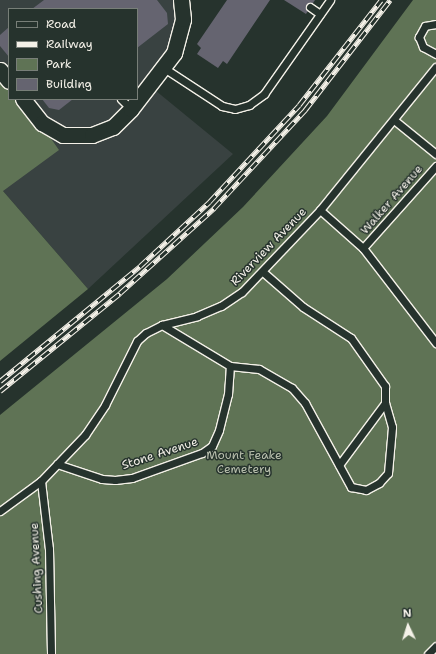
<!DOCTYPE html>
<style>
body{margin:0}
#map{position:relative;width:436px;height:654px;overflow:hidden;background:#26332d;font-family:"Shantell Sans",sans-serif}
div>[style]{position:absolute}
.built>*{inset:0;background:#394241}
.green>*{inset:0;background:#5f7355}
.building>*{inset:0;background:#656470}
.roads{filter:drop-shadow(1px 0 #f4f1e8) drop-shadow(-1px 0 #f4f1e8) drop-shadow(0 1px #f4f1e8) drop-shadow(0 -1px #f4f1e8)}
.lane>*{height:7px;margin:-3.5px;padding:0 3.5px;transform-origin:3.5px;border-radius:3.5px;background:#26332d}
.street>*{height:15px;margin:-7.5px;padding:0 7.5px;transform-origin:7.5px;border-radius:7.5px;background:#26332d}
.rail>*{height:4.5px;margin-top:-2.25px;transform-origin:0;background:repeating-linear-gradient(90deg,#26332d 0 9px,#f4f1e8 0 18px);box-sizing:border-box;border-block:1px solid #f4f1e8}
span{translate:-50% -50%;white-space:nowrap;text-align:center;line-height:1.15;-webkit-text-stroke:3px #26332d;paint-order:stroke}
.street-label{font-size:12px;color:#f4f1e8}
.park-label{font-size:12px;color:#b8bfad}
.legend{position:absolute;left:8px;top:8px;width:130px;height:92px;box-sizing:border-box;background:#26332d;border:1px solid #787f78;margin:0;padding:5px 7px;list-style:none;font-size:12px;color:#f4f1e8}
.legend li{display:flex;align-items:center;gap:8px;height:20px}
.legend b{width:20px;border:1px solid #787f78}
.north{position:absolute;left:388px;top:606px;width:40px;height:40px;-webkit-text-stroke:3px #26332d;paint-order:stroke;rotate:356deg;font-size:11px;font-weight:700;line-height:16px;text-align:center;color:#f4f1e8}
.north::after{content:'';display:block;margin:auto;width:14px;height:18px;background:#f4f1e8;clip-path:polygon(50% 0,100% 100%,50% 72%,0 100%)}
</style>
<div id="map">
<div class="built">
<div style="clip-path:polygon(0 0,181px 0,183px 19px,150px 86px,233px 154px,88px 289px,3px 191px,23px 99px,137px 99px,137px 9px,9px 9px,9px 81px,0 70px)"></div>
</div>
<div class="green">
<div style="clip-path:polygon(413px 0,436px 0,436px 654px,0 654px,0 415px,167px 279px,243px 207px,327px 116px)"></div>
<div style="clip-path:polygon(0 70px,9px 81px,9px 99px,23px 99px,59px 150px,3px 191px,88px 289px,0 361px)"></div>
</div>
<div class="building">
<div style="clip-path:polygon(44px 0,157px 0,167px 13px,168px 24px,137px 48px,137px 9px,32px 9px)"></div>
<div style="clip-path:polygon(227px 0,270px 0,227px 64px,223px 61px,218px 68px,197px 54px,201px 48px,197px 44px)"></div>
<div style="clip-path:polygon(284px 0,315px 0,306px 14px)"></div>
<div style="clip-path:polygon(9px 27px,9px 57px,0 46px,0 35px)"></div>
<div style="clip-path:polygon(42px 99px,73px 99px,59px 110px,49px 108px)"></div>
</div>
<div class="roads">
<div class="lane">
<div style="left:310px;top:7px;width:12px;rotate:35deg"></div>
<div style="left:436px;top:24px;width:11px;rotate:170deg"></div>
<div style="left:425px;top:26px;width:13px;rotate:119deg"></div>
<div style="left:419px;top:37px;width:11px;rotate:68deg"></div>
<div style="left:423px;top:47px;width:15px;rotate:28deg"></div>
<div style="left:164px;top:68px;width:69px;rotate:33.2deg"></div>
<div style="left:222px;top:106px;width:13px;rotate:13deg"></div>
<div style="left:235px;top:109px;width:15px;rotate:-16deg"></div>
<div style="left:249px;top:105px;width:19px;rotate:-36deg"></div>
<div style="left:264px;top:94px;width:115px;rotate:-54.9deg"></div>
<div style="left:121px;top:99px;width:14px;rotate:45deg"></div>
<div style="left:394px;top:120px;width:54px;rotate:39deg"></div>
<div style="left:320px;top:210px;width:57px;rotate:41.5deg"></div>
<div style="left:363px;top:248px;width:120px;rotate:52.5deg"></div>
<div style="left:363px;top:248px;width:110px;rotate:-48.3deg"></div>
<div style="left:263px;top:272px;width:53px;rotate:41.2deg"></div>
<div style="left:303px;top:307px;width:57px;rotate:32.9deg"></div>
<div style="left:351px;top:338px;width:59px;rotate:54.7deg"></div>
<div style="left:385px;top:386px;width:17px;rotate:90deg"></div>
<div style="left:385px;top:403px;width:77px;rotate:126.6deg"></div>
<div style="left:162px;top:325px;width:79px;rotate:31.1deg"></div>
<div style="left:230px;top:366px;width:29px;rotate:6deg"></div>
<div style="left:259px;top:369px;width:38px;rotate:30deg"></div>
<div style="left:292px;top:388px;width:20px;rotate:49deg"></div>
<div style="left:305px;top:403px;width:96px;rotate:61.3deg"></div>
<div style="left:351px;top:487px;width:15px;rotate:11deg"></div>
<div style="left:366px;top:490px;width:15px;rotate:-28deg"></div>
<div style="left:379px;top:483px;width:13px;rotate:-48deg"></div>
<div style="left:388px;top:473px;width:46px;rotate:-85deg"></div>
<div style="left:392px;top:427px;width:25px;rotate:-106deg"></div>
<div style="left:57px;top:464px;width:47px;rotate:18.4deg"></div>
<div style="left:102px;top:479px;width:13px;rotate:4deg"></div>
<div style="left:115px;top:480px;width:17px;rotate:-7deg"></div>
<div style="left:132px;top:478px;width:74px;rotate:-19.7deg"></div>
<div style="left:202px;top:453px;width:12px;rotate:-35deg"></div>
<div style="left:212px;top:446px;width:17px;rotate:-66deg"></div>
<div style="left:219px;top:430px;width:37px;rotate:-76deg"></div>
<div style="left:228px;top:394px;width:28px;rotate:-86deg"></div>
<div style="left:41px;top:481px;width:68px;rotate:83.3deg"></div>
<div style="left:49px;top:549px;width:105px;rotate:88.9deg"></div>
<div style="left:0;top:511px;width:51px;rotate:-36.2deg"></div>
<div style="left:41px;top:481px;width:64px;rotate:-46.3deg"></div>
<div style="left:85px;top:435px;width:36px;rotate:-56deg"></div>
<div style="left:105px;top:405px;width:72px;rotate:-63.4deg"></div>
<div style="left:137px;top:341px;width:12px;rotate:-42deg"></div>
<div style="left:146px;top:333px;width:18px;rotate:-27deg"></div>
<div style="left:162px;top:325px;width:36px;rotate:-14deg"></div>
<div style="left:197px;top:316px;width:26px;rotate:-23deg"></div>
<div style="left:221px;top:306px;width:25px;rotate:-34deg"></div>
<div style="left:242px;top:292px;width:113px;rotate:-46.4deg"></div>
<div style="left:320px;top:210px;width:184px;rotate:-51deg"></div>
<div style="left:428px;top:654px;width:11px;rotate:-45deg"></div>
</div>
<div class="street">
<div style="left:0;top:70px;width:14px;rotate:51deg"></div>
<div style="left:23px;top:99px;width:31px;rotate:52deg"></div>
<div style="left:42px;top:123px;width:24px;rotate:30deg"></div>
<div style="left:63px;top:135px;width:29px"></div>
<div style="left:92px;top:135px;width:22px;rotate:-21deg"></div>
<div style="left:113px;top:127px;width:25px;rotate:-45deg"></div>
<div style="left:131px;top:109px;width:71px;rotate:-52.5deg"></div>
<div style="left:174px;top:53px;width:35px;rotate:-75deg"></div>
<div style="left:183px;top:19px;width:19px;rotate:-96deg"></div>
</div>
</div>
<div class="rail">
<div style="left:0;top:381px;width:181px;rotate:-39.4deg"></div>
<div style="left:140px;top:266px;width:94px;rotate:-42.8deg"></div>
<div style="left:209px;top:202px;width:132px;rotate:-47.1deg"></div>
<div style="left:299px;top:105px;width:133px;rotate:-52deg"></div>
<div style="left:0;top:391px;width:155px;rotate:-39.2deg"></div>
<div style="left:120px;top:293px;width:127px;rotate:-42.1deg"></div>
<div style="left:214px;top:208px;width:134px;rotate:-47.1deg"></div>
<div style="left:305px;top:110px;width:139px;rotate:-52.3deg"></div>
</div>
<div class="street-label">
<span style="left:392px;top:200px;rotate:-49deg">Walker Avenue</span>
<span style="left:269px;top:247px;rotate:-46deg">Riverview Avenue</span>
<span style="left:160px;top:454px;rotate:-18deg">Stone Avenue</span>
<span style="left:37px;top:568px;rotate:-93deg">Cushing Avenue</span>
</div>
<div class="park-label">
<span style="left:244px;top:463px">Mount Feake<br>Cemetery</span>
</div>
<ul class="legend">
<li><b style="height:5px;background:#26332d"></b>Road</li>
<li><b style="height:5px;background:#f4f1e8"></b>Railway</li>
<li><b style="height:11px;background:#5f7355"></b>Park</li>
<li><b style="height:11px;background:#656470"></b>Building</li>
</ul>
<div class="north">N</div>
</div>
